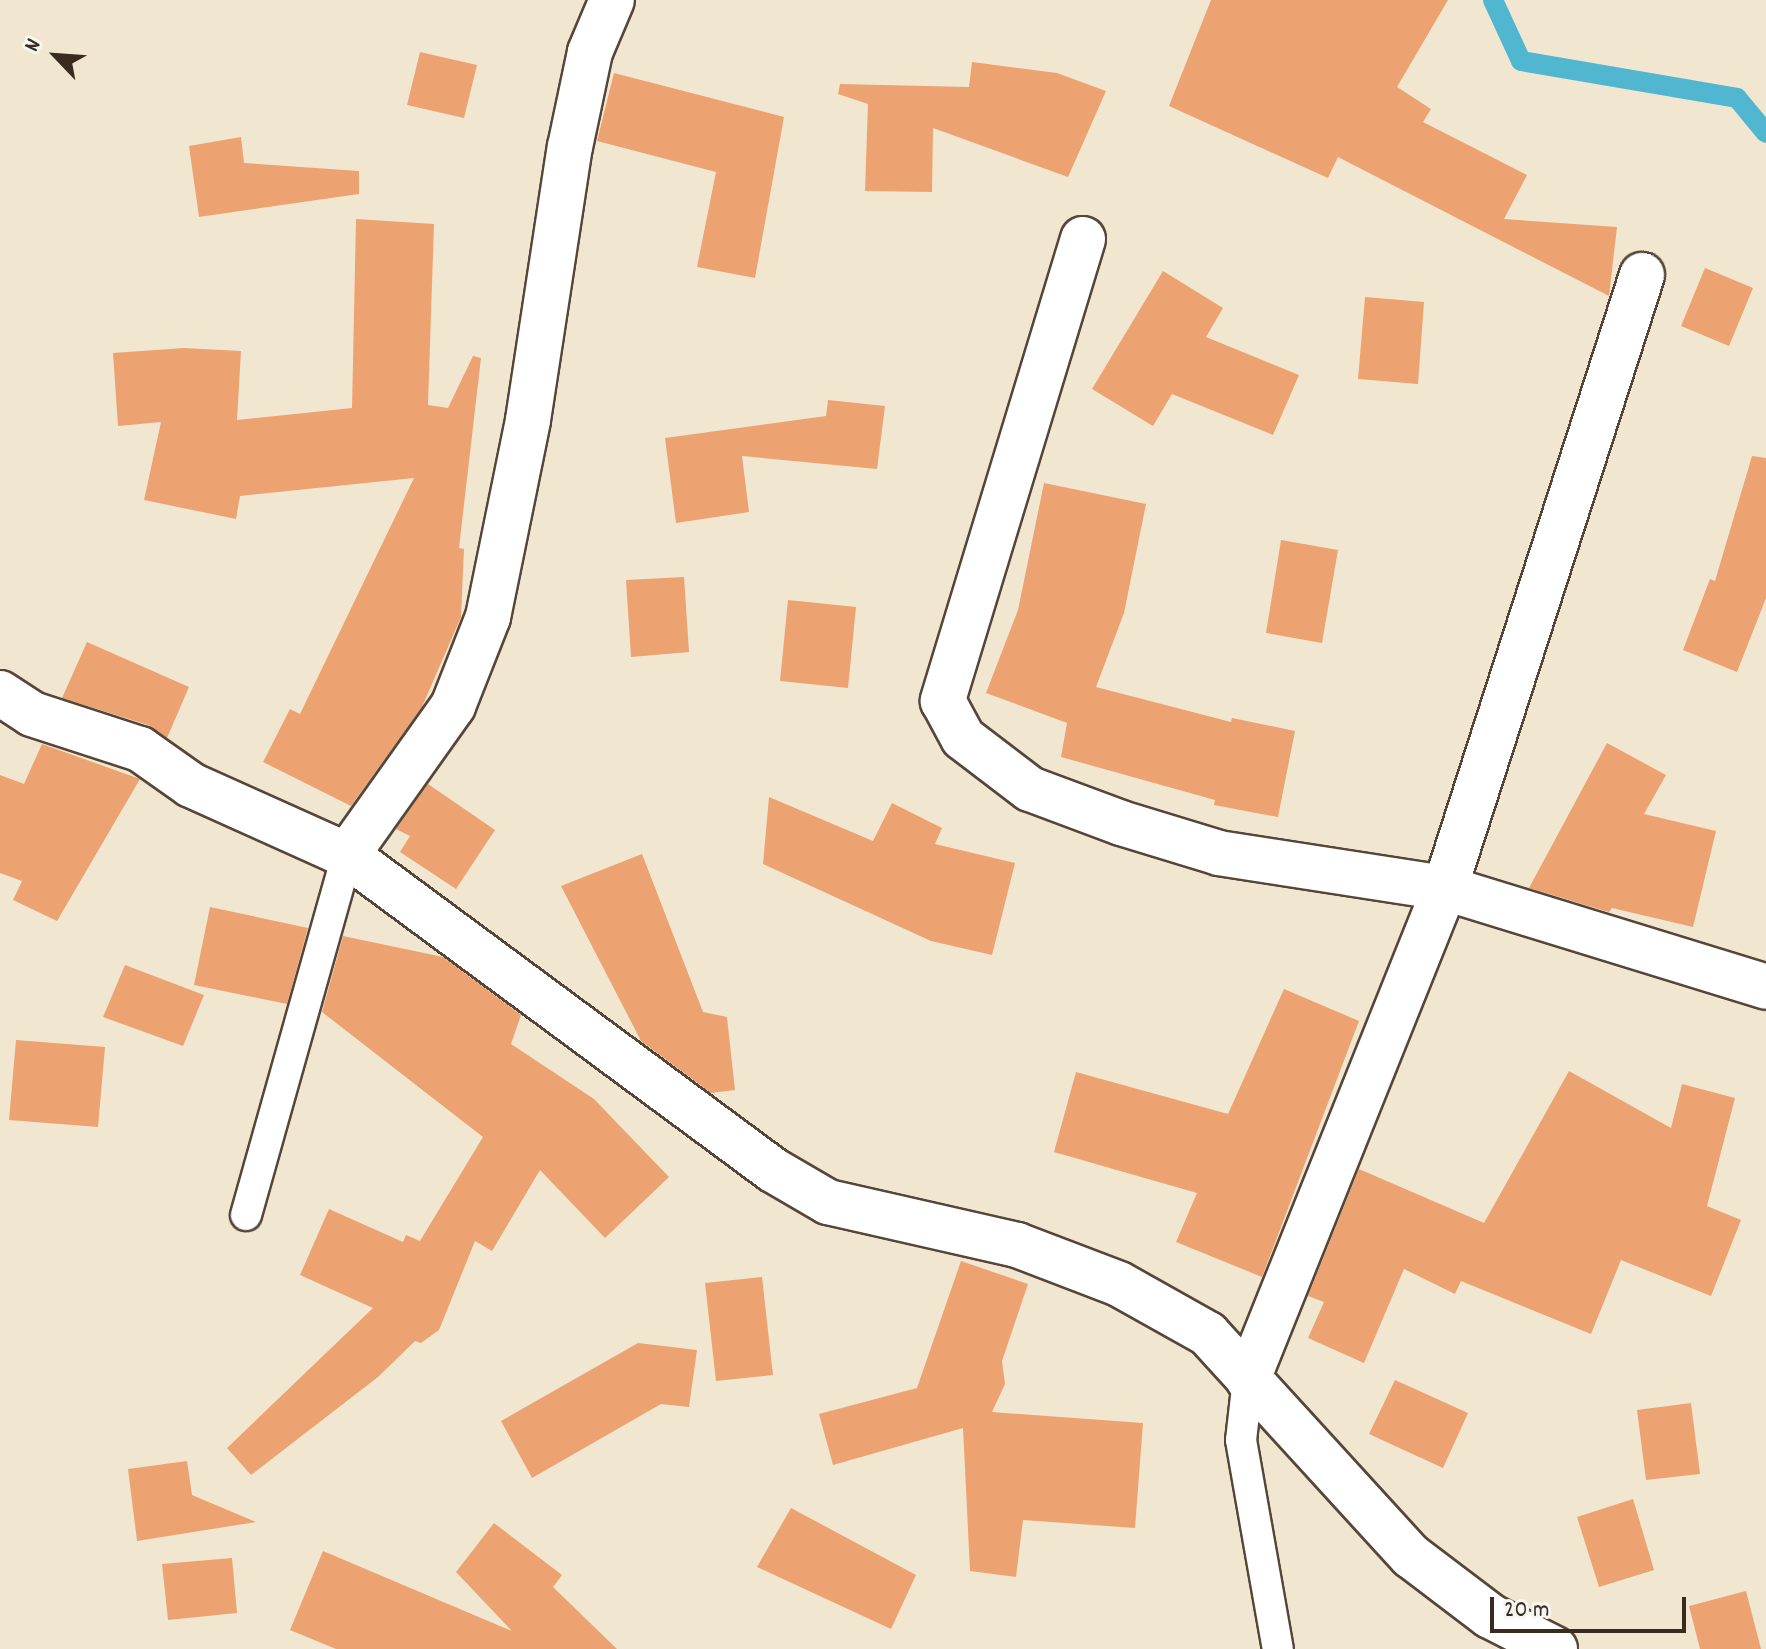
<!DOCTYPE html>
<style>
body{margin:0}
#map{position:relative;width:1766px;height:1649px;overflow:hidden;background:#f1e7d0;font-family:Dekko,sans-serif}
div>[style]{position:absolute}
.stream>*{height:20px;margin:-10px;padding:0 10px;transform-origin:10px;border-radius:10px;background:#51b6d0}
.building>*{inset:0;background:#eda272}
.roads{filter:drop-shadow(2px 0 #564639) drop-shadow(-2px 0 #564639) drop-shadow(0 2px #564639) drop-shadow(0 -2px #564639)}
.lane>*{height:30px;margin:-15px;padding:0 15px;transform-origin:15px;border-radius:15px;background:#fff}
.street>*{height:44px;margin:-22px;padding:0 22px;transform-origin:22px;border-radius:22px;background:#fff}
span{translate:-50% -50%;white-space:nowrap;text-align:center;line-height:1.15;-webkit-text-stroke:7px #f6f6f2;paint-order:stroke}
.north{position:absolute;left:16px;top:16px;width:80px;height:80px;-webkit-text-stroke:6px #f6f6f2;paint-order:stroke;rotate:295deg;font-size:22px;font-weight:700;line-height:32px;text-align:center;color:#3b2a1e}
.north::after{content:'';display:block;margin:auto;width:28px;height:36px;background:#3b2a1e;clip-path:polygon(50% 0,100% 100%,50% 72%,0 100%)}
.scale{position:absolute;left:1490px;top:1597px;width:196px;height:36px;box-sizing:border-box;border:4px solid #3b2a1e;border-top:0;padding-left:10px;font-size:24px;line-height:28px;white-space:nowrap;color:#3b2a1e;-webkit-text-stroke:6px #f6f6f2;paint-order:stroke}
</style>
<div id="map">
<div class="stream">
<div style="left:1493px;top:0;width:67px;rotate:65.3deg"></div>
<div style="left:1521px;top:61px;width:219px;rotate:9.7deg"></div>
<div style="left:1737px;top:98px;width:45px;rotate:50.4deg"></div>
</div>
<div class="building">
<div style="clip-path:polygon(1211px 0,1448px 0,1397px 87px,1431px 109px,1423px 122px,1527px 175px,1504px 219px,1617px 227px,1609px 296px,1338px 157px,1328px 178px,1169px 106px)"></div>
<div style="clip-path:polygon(420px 52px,477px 65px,464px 118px,407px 105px)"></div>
<div style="clip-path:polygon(972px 62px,1057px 73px,1106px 91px,1068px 177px,933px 128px,932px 192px,865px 191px,868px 104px,838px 94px,840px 84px,969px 87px)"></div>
<div style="clip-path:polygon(614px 73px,784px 117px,755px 278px,697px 267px,716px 172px,597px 141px)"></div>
<div style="clip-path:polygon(241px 137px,244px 163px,359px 171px,359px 194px,199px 217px,189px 146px)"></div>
<div style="clip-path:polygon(356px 219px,434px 224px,428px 405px,448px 408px,473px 356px,481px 358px,459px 548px,464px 549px,461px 617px,422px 707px,351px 806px,263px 762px,290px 709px,300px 714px,414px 478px,240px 496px,236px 519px,144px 500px,161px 422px,118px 426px,113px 353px,184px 348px,241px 351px,237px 420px,352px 408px)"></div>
<div style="clip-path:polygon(1705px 268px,1753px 288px,1729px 346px,1681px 326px)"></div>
<div style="clip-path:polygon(1163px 271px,1223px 308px,1206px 337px,1299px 375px,1273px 435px,1172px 394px,1153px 426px,1092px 389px)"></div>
<div style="clip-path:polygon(1365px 297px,1424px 302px,1418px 384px,1358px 379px)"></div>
<div style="clip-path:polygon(828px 400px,885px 406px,877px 469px,742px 456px,749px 512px,676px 523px,665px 438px,826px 416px)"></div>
<div style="clip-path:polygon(1752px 456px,1766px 458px,1766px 598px,1737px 672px,1683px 650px,1710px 579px,1715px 581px)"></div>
<div style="clip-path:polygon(1044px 483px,1146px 504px,1124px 613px,1096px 687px,1231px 722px,1232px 718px,1295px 731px,1278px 817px,1214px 805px,1215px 800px,1061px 757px,1067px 723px,986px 693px,1018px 610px)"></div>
<div style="clip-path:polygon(1281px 540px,1338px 550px,1322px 643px,1266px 633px)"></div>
<div style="clip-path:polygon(684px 577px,689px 652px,631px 657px,626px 580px)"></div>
<div style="clip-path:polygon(788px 600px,856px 607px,848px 688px,780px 681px)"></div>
<div style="clip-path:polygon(87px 642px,189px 687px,167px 738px,148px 725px,62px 698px)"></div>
<div style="clip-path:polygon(1607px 743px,1666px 775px,1644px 814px,1716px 831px,1693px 927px,1612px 908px,1609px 912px,1529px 888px)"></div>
<div style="clip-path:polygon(42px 744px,140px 779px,57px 921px,13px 900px,22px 881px,0 873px,0 775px,24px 784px)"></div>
<div style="clip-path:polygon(428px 784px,495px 830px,456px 889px,400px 852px,410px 836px,396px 829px)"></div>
<div style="clip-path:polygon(769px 797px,873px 841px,892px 803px,942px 828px,935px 844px,1015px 863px,992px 955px,931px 941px,763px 864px)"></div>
<div style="clip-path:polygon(642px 854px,703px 1012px,727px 1017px,735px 1090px,711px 1093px,641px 1041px,561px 886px)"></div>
<div style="clip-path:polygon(210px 907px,308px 928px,287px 1004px,194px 985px)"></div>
<div style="clip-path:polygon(343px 936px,443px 957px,521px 1015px,511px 1044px,594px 1099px,669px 1177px,605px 1238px,540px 1170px,492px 1251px,475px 1241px,439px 1330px,421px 1343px,415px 1341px,378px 1377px,251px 1475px,227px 1448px,373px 1308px,300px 1275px,329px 1209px,403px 1242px,406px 1235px,420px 1241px,483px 1137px,322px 1012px)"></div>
<div style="clip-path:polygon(125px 965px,204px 995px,183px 1046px,103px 1017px)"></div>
<div style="clip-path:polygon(1284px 989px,1359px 1021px,1262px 1277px,1176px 1242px,1197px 1193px,1054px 1152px,1076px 1072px,1228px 1114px)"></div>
<div style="clip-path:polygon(16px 1040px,105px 1047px,98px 1127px,9px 1120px)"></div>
<div style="clip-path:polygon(1569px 1071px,1671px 1128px,1682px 1084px,1735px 1098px,1707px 1206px,1741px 1220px,1711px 1296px,1621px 1260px,1591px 1334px,1461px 1281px,1455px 1294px,1404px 1269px,1364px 1363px,1308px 1338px,1324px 1302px,1308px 1296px,1359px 1169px,1484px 1223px)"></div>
<div style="clip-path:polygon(961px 1261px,1028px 1284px,1002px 1361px,1005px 1384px,992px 1412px,1143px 1423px,1135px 1528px,1023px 1520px,1016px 1577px,970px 1571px,963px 1428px,833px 1465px,819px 1414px,917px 1388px)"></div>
<div style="clip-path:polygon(762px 1277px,773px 1375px,716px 1381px,705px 1283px)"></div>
<div style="clip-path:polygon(638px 1343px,697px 1350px,689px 1407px,661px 1404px,532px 1478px,501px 1421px)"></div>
<div style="clip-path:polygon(1395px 1380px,1468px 1413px,1443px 1468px,1369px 1434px)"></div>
<div style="clip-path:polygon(1691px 1403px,1700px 1474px,1646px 1480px,1637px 1410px)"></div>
<div style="clip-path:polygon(187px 1461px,192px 1495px,256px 1522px,137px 1541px,128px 1469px)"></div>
<div style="clip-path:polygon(1633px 1499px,1654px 1570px,1599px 1587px,1577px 1517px)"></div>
<div style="clip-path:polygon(791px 1508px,916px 1575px,891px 1629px,757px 1567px)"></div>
<div style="clip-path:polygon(494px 1523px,562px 1575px,553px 1587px,617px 1649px,336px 1649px,290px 1630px,323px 1551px,512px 1631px,456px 1572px)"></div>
<div style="clip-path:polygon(232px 1558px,237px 1613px,168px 1620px,162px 1564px)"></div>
<div style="clip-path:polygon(1746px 1591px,1761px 1649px,1700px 1649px,1689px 1606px)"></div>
</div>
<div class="roads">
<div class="lane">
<div style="left:246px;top:1215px;width:374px;rotate:-74.3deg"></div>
<div style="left:1248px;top:1379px;width:61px;rotate:96.5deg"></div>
<div style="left:1241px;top:1440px;width:212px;rotate:80deg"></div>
</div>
<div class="street">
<div style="left:1083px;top:239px;width:483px;rotate:106.9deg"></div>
<div style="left:943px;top:701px;width:42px;rotate:61.6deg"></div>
<div style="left:963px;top:738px;width:84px;rotate:37.3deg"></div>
<div style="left:1030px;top:789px;width:97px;rotate:20.5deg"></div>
<div style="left:1121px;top:823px;width:102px;rotate:17deg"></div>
<div style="left:1219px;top:853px;width:229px;rotate:8.8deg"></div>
<div style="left:1445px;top:888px;width:336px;rotate:17.1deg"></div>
<div style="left:0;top:693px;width:38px;rotate:33deg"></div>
<div style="left:32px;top:714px;width:114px;rotate:18deg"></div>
<div style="left:140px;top:749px;width:62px;rotate:35.2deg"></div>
<div style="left:191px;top:785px;width:171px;rotate:24.2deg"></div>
<div style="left:347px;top:855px;width:530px;rotate:36.48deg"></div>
<div style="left:773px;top:1170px;width:64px;rotate:30.2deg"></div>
<div style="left:828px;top:1202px;width:194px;rotate:12.8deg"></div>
<div style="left:1017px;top:1245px;width:109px;rotate:20.9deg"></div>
<div style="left:1119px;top:1284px;width:102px;rotate:29.3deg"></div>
<div style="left:1208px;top:1334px;width:301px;rotate:47.6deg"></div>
<div style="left:1411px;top:1556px;width:99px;rotate:37.2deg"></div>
<div style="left:1490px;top:1616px;width:73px;rotate:26.9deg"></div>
<div style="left:347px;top:855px;width:183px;rotate:-54.6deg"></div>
<div style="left:453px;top:706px;width:96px;rotate:-68.5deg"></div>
<div style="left:488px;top:617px;width:201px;rotate:-78.5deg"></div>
<div style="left:528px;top:420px;width:276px;rotate:-81.3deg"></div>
<div style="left:570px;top:147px;width:97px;rotate:-78.1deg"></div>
<div style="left:590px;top:52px;width:56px;rotate:-67.1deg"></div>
<div style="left:1248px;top:1379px;width:529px;rotate:-68.14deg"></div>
<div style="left:1445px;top:888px;width:644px;rotate:-72.18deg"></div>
</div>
</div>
<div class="north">N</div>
<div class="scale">20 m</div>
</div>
